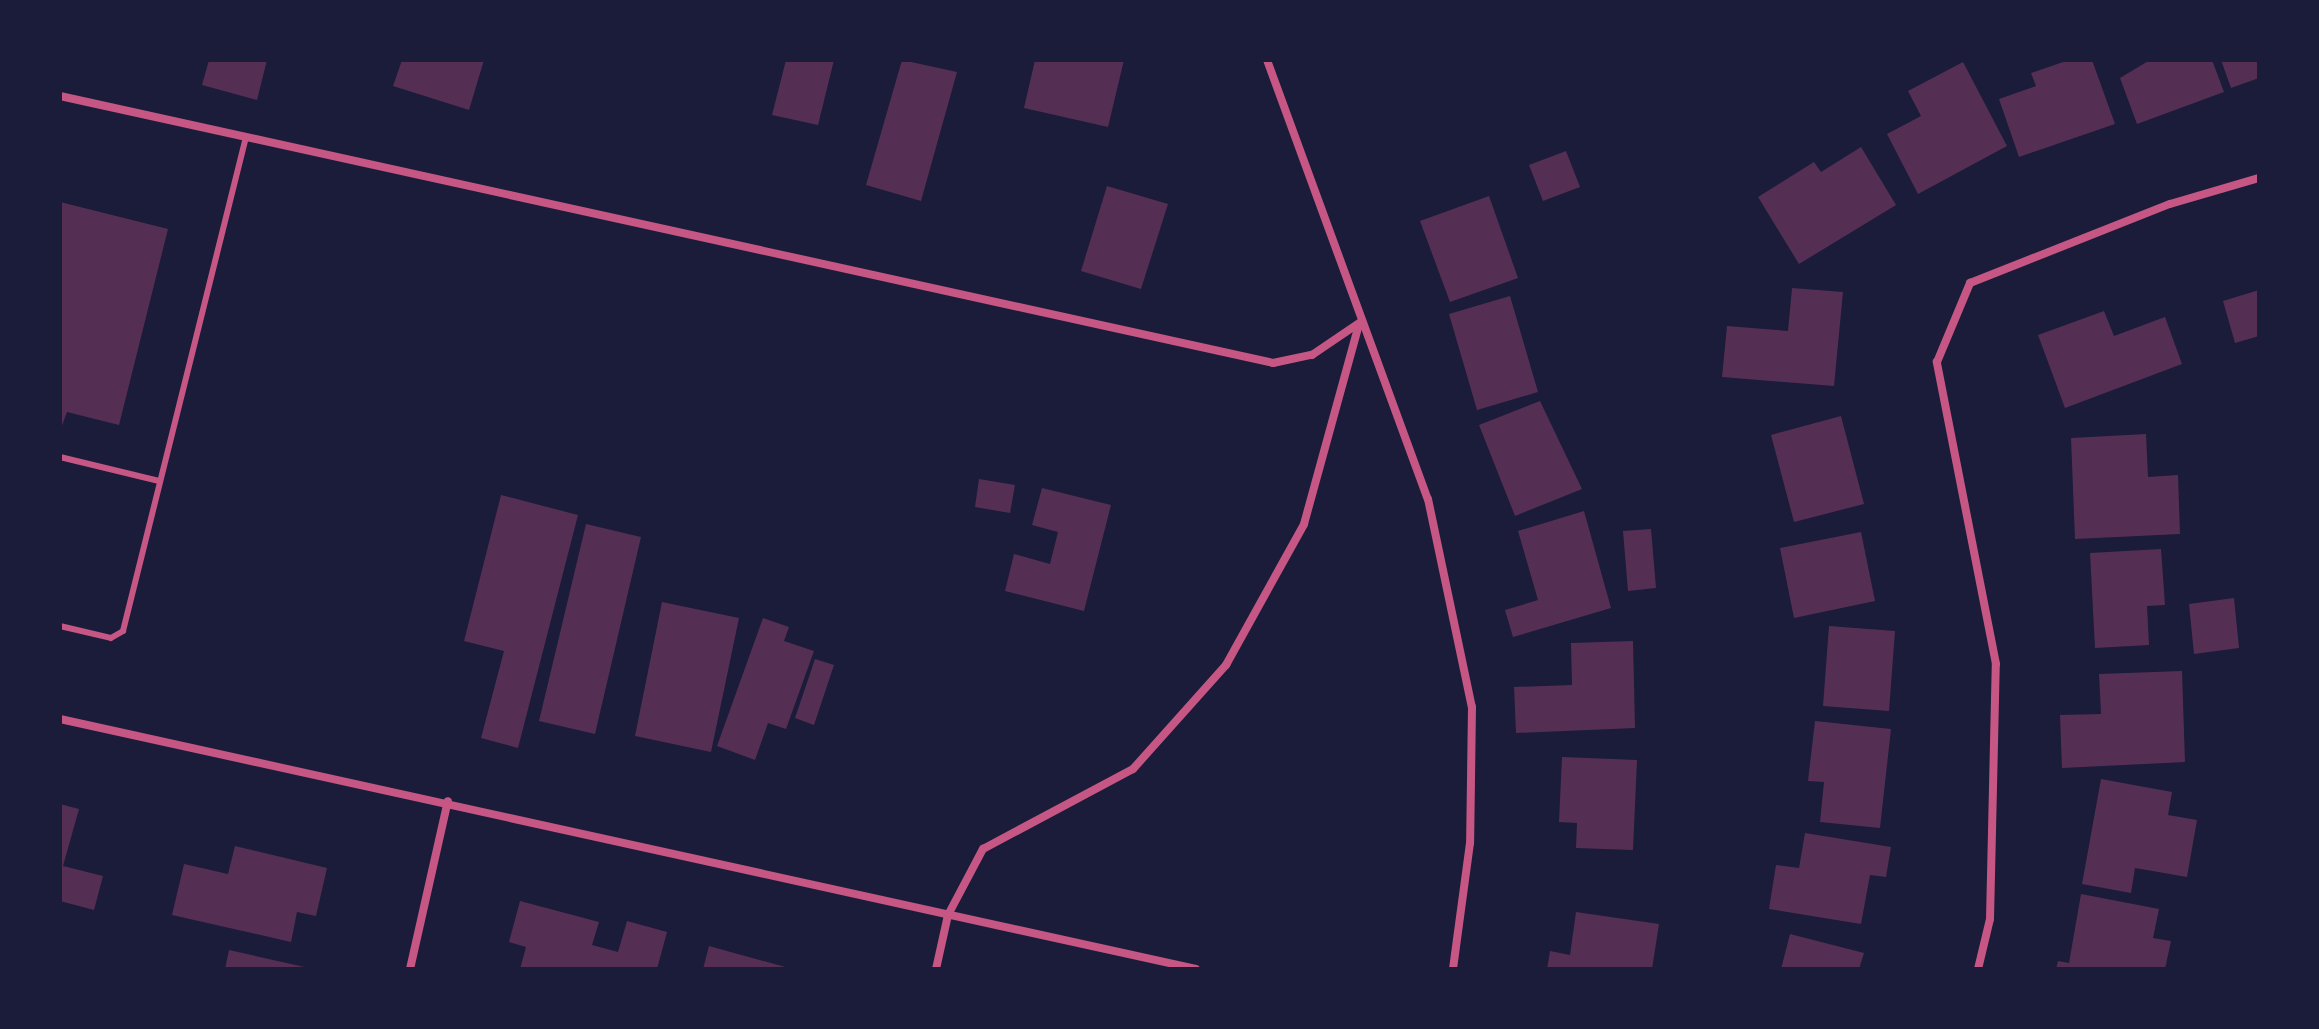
<!DOCTYPE html>
<style>
body{margin:0}
#map{position:relative;width:2319px;height:1029px;overflow:hidden;background:#1b1b3a;font-family:"Noto Sans",sans-serif}
div>[style]{position:absolute}
.building>*{inset:0;background:#542f53}
.service>*{height:6px;margin:-3px;padding:0 3px;transform-origin:3px;border-radius:3px;background:#c65784}
.minor>*{height:8px;margin:-4px;padding:0 4px;transform-origin:4px;border-radius:4px;background:#c65784}
span{translate:-50% -50%;white-space:nowrap;text-align:center;line-height:1.15;-webkit-text-stroke:7px #1b1b3a;paint-order:stroke}
.frame{position:absolute;inset:0;border:62px solid #1b1b3a;pointer-events:none}
</style>
<div id="map">
<div class="building">
<div style="clip-path:polygon(209px 60px,267px 60px,257px 100px,202px 85px)"></div>
<div style="clip-path:polygon(402px 60px,484px 60px,469px 110px,393px 86px)"></div>
<div style="clip-path:polygon(786px 60px,834px 60px,818px 125px,772px 115px)"></div>
<div style="clip-path:polygon(902px 60px,957px 72px,921px 201px,866px 185px)"></div>
<div style="clip-path:polygon(1035px 60px,1124px 60px,1108px 127px,1024px 108px)"></div>
<div style="clip-path:polygon(2069px 60px,2092px 60px,2115px 124px,2019px 157px,1999px 99px,2036px 86px,2031px 73px)"></div>
<div style="clip-path:polygon(2150px 60px,2212px 60px,2224px 92px,2137px 124px,2120px 78px)"></div>
<div style="clip-path:polygon(2221px 60px,2259px 60px,2259px 78px,2231px 88px)"></div>
<div style="clip-path:polygon(1963px 62px,2007px 146px,1918px 194px,1887px 134px,1921px 116px,1908px 91px)"></div>
<div style="clip-path:polygon(1861px 147px,1896px 205px,1799px 264px,1758px 197px,1814px 162px,1821px 172px)"></div>
<div style="clip-path:polygon(1566px 151px,1580px 187px,1543px 201px,1529px 165px)"></div>
<div style="clip-path:polygon(1107px 186px,1168px 204px,1141px 289px,1081px 271px)"></div>
<div style="clip-path:polygon(1489px 196px,1518px 278px,1450px 302px,1420px 221px)"></div>
<div style="clip-path:polygon(60px 202px,168px 229px,119px 425px,67px 412px,60px 431px)"></div>
<div style="clip-path:polygon(1792px 288px,1843px 292px,1834px 386px,1722px 377px,1727px 326px,1788px 331px)"></div>
<div style="clip-path:polygon(2259px 290px,2259px 336px,2235px 343px,2223px 301px)"></div>
<div style="clip-path:polygon(1510px 296px,1538px 392px,1477px 410px,1449px 314px)"></div>
<div style="clip-path:polygon(2104px 311px,2114px 336px,2165px 317px,2182px 364px,2065px 408px,2038px 335px)"></div>
<div style="clip-path:polygon(1540px 401px,1582px 489px,1515px 516px,1479px 425px)"></div>
<div style="clip-path:polygon(1841px 416px,1864px 504px,1794px 522px,1771px 435px)"></div>
<div style="clip-path:polygon(2146px 434px,2148px 477px,2178px 475px,2180px 534px,2075px 539px,2071px 438px)"></div>
<div style="clip-path:polygon(979px 479px,1015px 485px,1010px 513px,975px 507px)"></div>
<div style="clip-path:polygon(1042px 488px,1111px 505px,1084px 611px,1005px 591px,1014px 554px,1050px 564px,1058px 532px,1032px 525px)"></div>
<div style="clip-path:polygon(501px 495px,578px 515px,518px 748px,481px 738px,504px 651px,464px 641px)"></div>
<div style="clip-path:polygon(1584px 511px,1611px 608px,1513px 637px,1505px 610px,1538px 600px,1518px 531px)"></div>
<div style="clip-path:polygon(586px 524px,641px 537px,595px 734px,539px 721px)"></div>
<div style="clip-path:polygon(1651px 529px,1656px 588px,1628px 591px,1623px 531px)"></div>
<div style="clip-path:polygon(1861px 532px,1875px 601px,1794px 618px,1780px 548px)"></div>
<div style="clip-path:polygon(2161px 549px,2165px 605px,2147px 606px,2149px 645px,2095px 648px,2090px 553px)"></div>
<div style="clip-path:polygon(2234px 598px,2239px 648px,2194px 654px,2189px 604px)"></div>
<div style="clip-path:polygon(662px 602px,739px 618px,711px 752px,635px 736px)"></div>
<div style="clip-path:polygon(763px 618px,789px 627px,784px 641px,814px 651px,786px 729px,768px 723px,755px 760px,717px 746px)"></div>
<div style="clip-path:polygon(1829px 626px,1895px 631px,1889px 711px,1823px 706px)"></div>
<div style="clip-path:polygon(1633px 641px,1635px 728px,1516px 733px,1514px 687px,1572px 685px,1571px 643px)"></div>
<div style="clip-path:polygon(815px 659px,834px 665px,814px 725px,795px 718px)"></div>
<div style="clip-path:polygon(2182px 671px,2185px 762px,2062px 768px,2060px 715px,2101px 714px,2099px 674px)"></div>
<div style="clip-path:polygon(1815px 721px,1891px 729px,1880px 828px,1820px 822px,1824px 782px,1808px 781px)"></div>
<div style="clip-path:polygon(1562px 757px,1637px 760px,1633px 850px,1576px 848px,1577px 823px,1559px 822px)"></div>
<div style="clip-path:polygon(2101px 779px,2172px 792px,2168px 815px,2197px 820px,2187px 877px,2135px 868px,2131px 893px,2082px 884px)"></div>
<div style="clip-path:polygon(60px 804px,79px 809px,63px 866px,103px 876px,94px 910px,60px 901px)"></div>
<div style="clip-path:polygon(1805px 833px,1891px 847px,1886px 877px,1870px 875px,1861px 924px,1769px 909px,1776px 865px,1799px 868px)"></div>
<div style="clip-path:polygon(235px 846px,327px 868px,316px 916px,297px 912px,291px 942px,172px 915px,184px 864px,228px 874px)"></div>
<div style="clip-path:polygon(2081px 894px,2159px 909px,2153px 938px,2171px 941px,2165px 969px,2056px 969px,2058px 961px,2069px 963px)"></div>
<div style="clip-path:polygon(520px 901px,599px 922px,592px 945px,618px 952px,627px 921px,667px 932px,657px 969px,520px 969px,526px 947px,509px 942px)"></div>
<div style="clip-path:polygon(1576px 912px,1659px 924px,1652px 969px,1547px 969px,1550px 951px,1570px 955px)"></div>
<div style="clip-path:polygon(1790px 934px,1864px 953px,1859px 969px,1781px 969px)"></div>
<div style="clip-path:polygon(709px 946px,789px 968px,788px 969px,703px 969px)"></div>
<div style="clip-path:polygon(229px 950px,309px 968px,309px 969px,225px 969px)"></div>
</div>
<div class="service">
<div style="left:60px;top:457px;width:102px;rotate:13.6deg"></div>
<div style="left:60px;top:626px;width:52px;rotate:13.2deg"></div>
<div style="left:111px;top:638px;width:14px;rotate:-30deg"></div>
<div style="left:123px;top:631px;width:509px;rotate:-76.02deg"></div>
</div>
<div class="minor">
<div style="left:1267px;top:60px;width:468px;rotate:69.9deg"></div>
<div style="left:1428px;top:499px;width:213px;rotate:78.1deg"></div>
<div style="left:1472px;top:707px;width:136px;rotate:90.8deg"></div>
<div style="left:1470px;top:843px;width:127px;rotate:97.7deg"></div>
<div style="left:60px;top:96px;width:1242px;rotate:12.41deg"></div>
<div style="left:1273px;top:363px;width:40px;rotate:-12deg"></div>
<div style="left:1312px;top:355px;width:57px;rotate:-34.2deg"></div>
<div style="left:60px;top:719px;width:1163px;rotate:12.41deg"></div>
<div style="left:410px;top:969px;width:172px;rotate:-77.3deg"></div>
<div style="left:936px;top:969px;width:55px;rotate:-77.5deg"></div>
<div style="left:948px;top:915px;width:75px;rotate:-62.1deg"></div>
<div style="left:983px;top:849px;width:170px;rotate:-28.1deg"></div>
<div style="left:1133px;top:769px;width:140px;rotate:-48.2deg"></div>
<div style="left:1226px;top:665px;width:161px;rotate:-61deg"></div>
<div style="left:1304px;top:524px;width:207px;rotate:-74.6deg"></div>
<div style="left:1978px;top:969px;width:51px;rotate:-76.5deg"></div>
<div style="left:1990px;top:919px;width:255px;rotate:-88.7deg"></div>
<div style="left:1996px;top:664px;width:308px;rotate:-101.1deg"></div>
<div style="left:1937px;top:362px;width:86px;rotate:-67.3deg"></div>
<div style="left:1970px;top:283px;width:215px;rotate:-21.6deg"></div>
<div style="left:2170px;top:204px;width:93px;rotate:-16.3deg"></div>
</div>
<div class="frame"></div>
</div>
